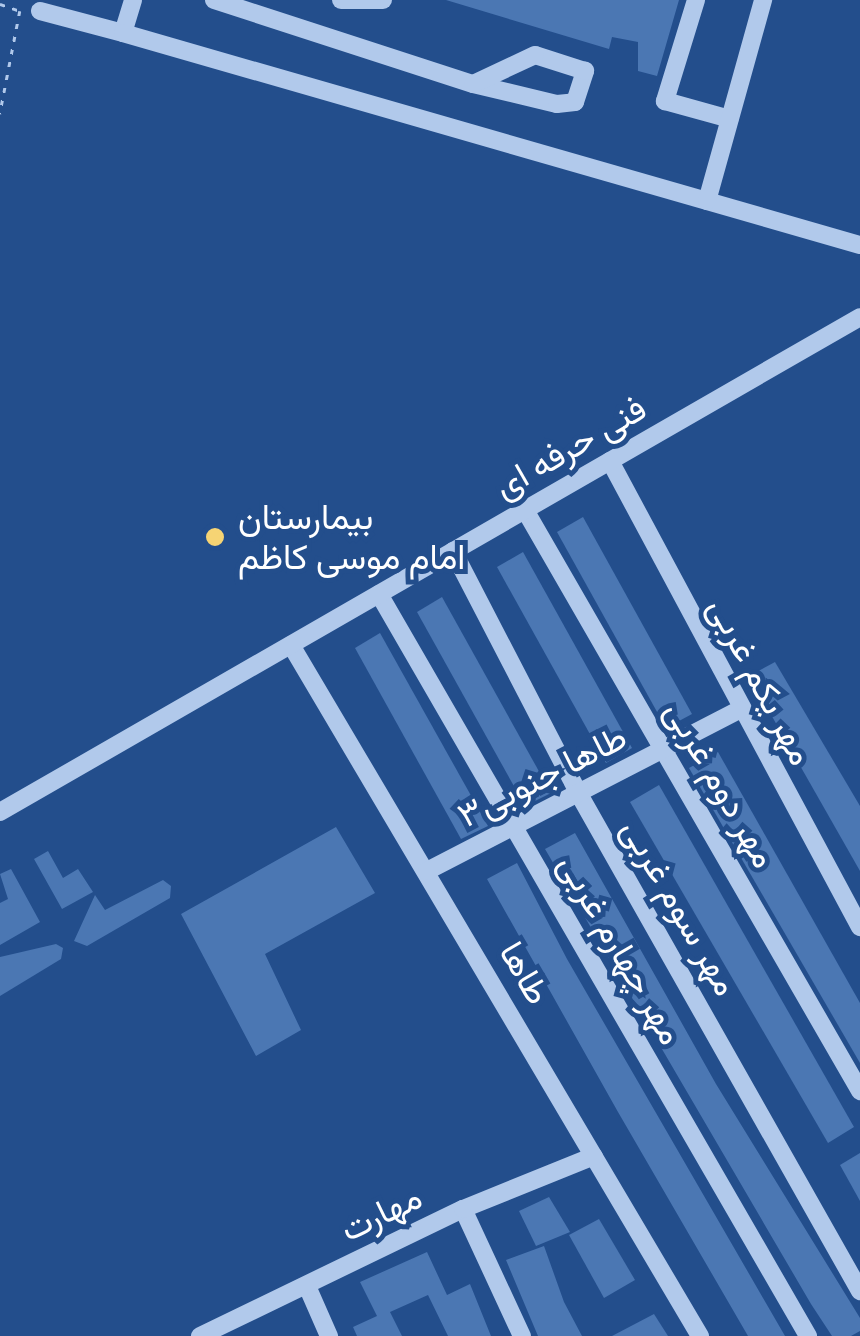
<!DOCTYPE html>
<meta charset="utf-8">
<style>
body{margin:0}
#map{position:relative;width:860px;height:1336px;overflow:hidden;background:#234e8c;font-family:"Fira Sans Condensed",Vazirmatn,sans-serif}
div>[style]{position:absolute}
.building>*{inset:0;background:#4b77b3}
.path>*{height:2.5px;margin-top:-1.25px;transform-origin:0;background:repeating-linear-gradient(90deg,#b1c9eb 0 5px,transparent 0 13px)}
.minor>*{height:18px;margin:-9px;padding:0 9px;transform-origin:9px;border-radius:9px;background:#b1c9eb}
.dots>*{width:28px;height:28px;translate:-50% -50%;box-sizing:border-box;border:5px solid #234e8c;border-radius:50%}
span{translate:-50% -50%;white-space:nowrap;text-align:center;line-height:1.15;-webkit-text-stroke:10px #234e8c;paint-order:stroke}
.street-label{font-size:35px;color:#fff}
.poi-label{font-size:35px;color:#fff}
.left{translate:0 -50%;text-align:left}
</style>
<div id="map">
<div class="building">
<div style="clip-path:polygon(446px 0,679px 0,657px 76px,638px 71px,638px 42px,612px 37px,609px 49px)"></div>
<div style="clip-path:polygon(583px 517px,692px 714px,666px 728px,557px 532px)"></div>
<div style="clip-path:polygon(523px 552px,632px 748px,606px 763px,497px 567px)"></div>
<div style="clip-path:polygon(442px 597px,551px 793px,525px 806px,417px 612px)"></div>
<div style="clip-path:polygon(380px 633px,488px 826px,461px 839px,355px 648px)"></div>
<div style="clip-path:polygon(775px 662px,860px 806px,860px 871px,749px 676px)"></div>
<div style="clip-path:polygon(718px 752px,860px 1003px,860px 1063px,689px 768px)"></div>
<div style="clip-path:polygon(659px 785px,854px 1127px,828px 1143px,630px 802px)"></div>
<div style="clip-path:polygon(336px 827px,375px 893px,265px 954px,301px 1030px,256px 1056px,181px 914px)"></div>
<div style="clip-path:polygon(575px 833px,716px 1084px,860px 1318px,860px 1331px,851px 1336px,832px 1336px,811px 1304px,545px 849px)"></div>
<div style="clip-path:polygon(48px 851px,63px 878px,78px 869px,93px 892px,62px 909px,34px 859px)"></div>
<div style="clip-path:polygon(517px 863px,567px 959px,785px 1336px,748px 1336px,618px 1112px,487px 879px)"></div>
<div style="clip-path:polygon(11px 869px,40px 922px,0 945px,0 903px,8px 899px,0 874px)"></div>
<div style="clip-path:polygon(163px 880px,171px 886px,170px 898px,87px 946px,74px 941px,95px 895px,105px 910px)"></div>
<div style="clip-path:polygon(56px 944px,63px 948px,61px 959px,0 996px,0 957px)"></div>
<div style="clip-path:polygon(860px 1153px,860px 1201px,840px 1165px)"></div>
<div style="clip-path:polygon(549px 1197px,570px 1232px,536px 1246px,519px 1211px)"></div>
<div style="clip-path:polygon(599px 1219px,635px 1280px,604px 1298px,569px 1235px)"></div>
<div style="clip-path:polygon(544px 1246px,564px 1302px,582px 1336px,538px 1336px,506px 1260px)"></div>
<div style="clip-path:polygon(427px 1252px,447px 1295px,470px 1284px,491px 1336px,448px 1336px,428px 1295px,390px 1312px,402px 1336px,357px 1336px,353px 1327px,377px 1316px,360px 1282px)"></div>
<div style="clip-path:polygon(654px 1314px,668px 1336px,612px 1336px)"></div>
</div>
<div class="path">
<div style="left:0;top:4px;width:21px;rotate:19deg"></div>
<div style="left:20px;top:11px;width:105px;rotate:101deg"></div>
</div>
<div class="minor">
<div style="left:214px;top:0;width:272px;rotate:18deg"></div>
<div style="left:473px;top:84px;width:86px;rotate:13.4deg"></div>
<div style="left:557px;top:104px;width:18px;rotate:-6deg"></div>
<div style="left:575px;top:102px;width:33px;rotate:-72deg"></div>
<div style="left:585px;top:71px;width:52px;rotate:-162.3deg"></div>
<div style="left:535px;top:55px;width:68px;rotate:154.9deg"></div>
<div style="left:341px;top:0;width:42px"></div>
<div style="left:696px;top:0;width:106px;rotate:107.1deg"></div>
<div style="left:665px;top:101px;width:67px;rotate:15.5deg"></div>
<div style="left:40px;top:11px;width:86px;rotate:14.8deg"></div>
<div style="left:123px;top:33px;width:34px;rotate:-73deg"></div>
<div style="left:123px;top:33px;width:767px;rotate:16.05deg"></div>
<div style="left:707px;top:201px;width:209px;rotate:-74.4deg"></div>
<div style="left:610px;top:461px;width:529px;rotate:61.79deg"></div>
<div style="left:525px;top:510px;width:671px;rotate:60.03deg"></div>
<div style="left:453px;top:551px;width:276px;rotate:62.6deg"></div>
<div style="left:580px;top:796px;width:569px;rotate:60.51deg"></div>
<div style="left:379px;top:594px;width:857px;rotate:59.96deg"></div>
<div style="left:291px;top:645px;width:803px;rotate:59.38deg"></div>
<div style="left:0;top:812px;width:992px;rotate:-29.92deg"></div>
<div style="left:427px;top:871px;width:351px;rotate:-27.3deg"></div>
<div style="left:463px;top:1209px;width:140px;rotate:65.1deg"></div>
<div style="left:307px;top:1286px;width:55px;rotate:66.3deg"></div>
<div style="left:200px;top:1336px;width:292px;rotate:-25.8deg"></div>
<div style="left:463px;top:1209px;width:141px;rotate:-22deg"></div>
</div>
<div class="dots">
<div style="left:215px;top:537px;background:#f6d474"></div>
</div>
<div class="street-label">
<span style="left:570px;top:447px;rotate:-30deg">فنی حرفه ای</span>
<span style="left:761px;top:681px;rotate:62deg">مهر یکم غربی</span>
<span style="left:542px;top:776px;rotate:-27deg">طاها جنوبی۳</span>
<span style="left:721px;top:784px;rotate:60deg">مهر دوم غربی</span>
<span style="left:680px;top:907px;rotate:60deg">مهر سوم غربی</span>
<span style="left:621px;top:949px;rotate:60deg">مهر چهارم غربی</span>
<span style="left:525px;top:973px;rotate:60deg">طاها</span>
<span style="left:381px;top:1213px;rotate:-26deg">مهارت</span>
</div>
<div class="poi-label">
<span class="left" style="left:238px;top:537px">بیمارستان<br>امام موسی کاظم</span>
</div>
</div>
